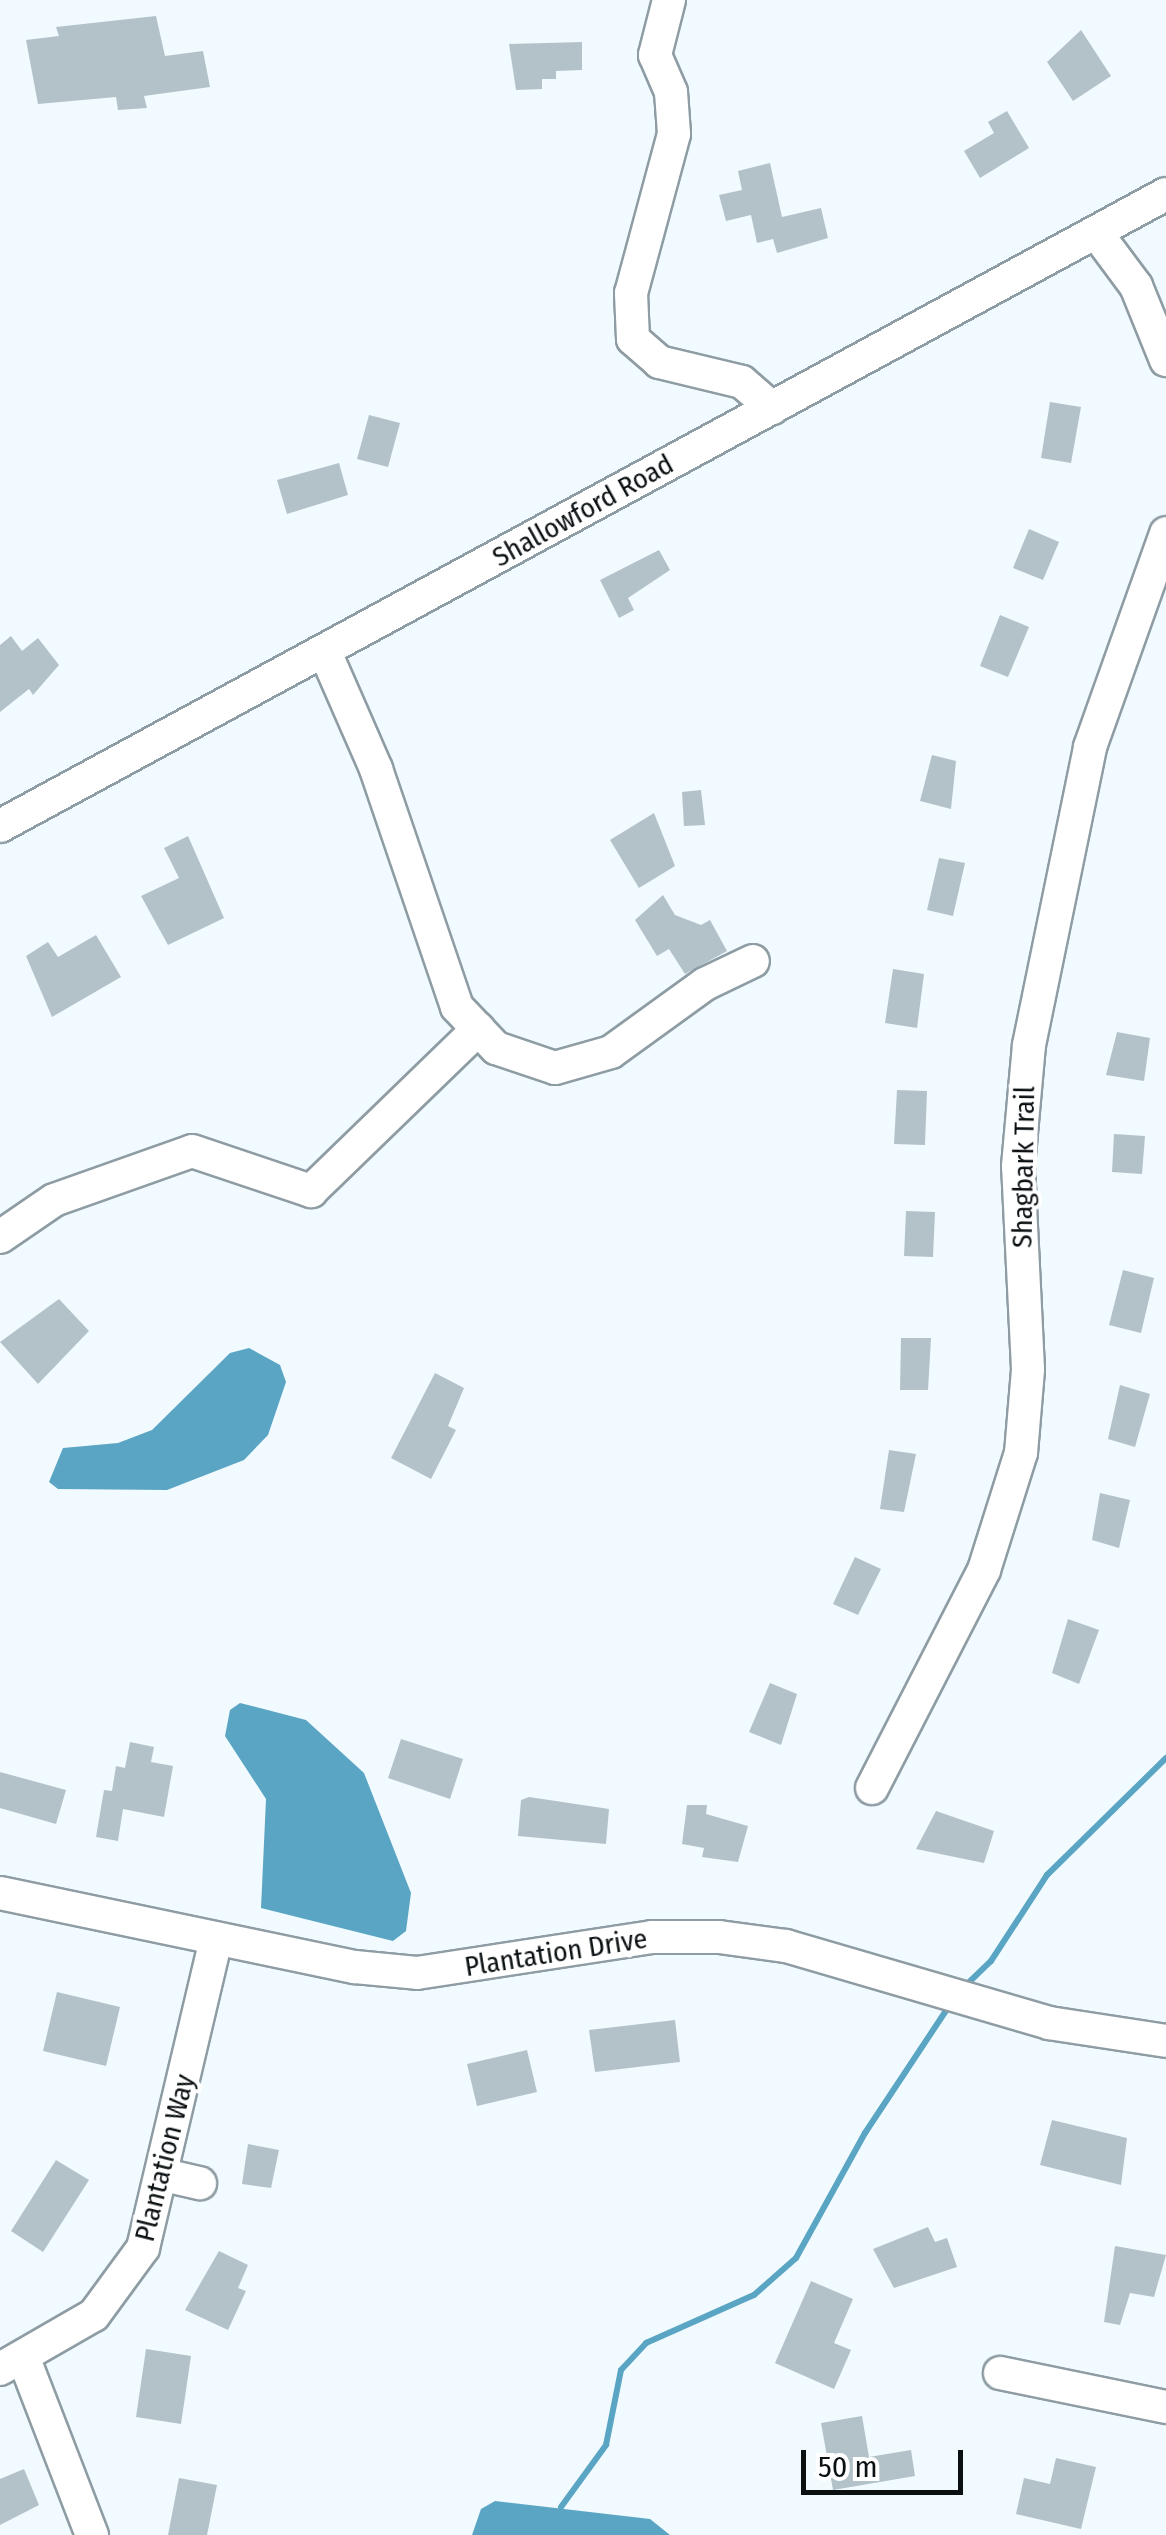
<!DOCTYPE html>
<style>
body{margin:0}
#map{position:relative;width:1166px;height:2535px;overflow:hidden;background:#f1fafe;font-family:"Fira Sans Condensed",sans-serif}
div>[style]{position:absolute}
.water>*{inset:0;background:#5ba5c4}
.stream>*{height:6px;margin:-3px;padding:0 3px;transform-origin:3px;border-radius:3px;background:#5ba5c4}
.building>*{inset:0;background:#b3c2c9}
.roads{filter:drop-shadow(2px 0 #8e9ca3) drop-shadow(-2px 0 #8e9ca3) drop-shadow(0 2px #8e9ca3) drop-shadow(0 -2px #8e9ca3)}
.minor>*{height:32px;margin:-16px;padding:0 16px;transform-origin:16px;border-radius:16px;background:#fff}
span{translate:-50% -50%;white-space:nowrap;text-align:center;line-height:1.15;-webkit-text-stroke:8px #fff;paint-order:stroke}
.street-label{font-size:28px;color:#0b1012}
.scale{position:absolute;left:801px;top:2450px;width:162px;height:45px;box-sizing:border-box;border:5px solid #0b1012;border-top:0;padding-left:12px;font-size:30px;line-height:35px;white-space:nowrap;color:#0b1012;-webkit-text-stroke:8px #fff;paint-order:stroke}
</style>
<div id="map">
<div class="water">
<div style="clip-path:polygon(249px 1348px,280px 1365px,286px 1382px,268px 1435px,244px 1460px,167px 1490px,58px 1489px,49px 1482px,63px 1448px,118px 1443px,152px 1430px,230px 1353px)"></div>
<div style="clip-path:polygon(240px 1703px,306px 1720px,364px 1773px,411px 1893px,406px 1931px,393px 1941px,261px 1908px,266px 1799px,225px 1736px,230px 1710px)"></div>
<div style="clip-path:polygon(495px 2501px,650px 2519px,670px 2535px,472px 2535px,481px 2509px)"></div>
</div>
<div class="stream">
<div style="left:963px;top:1988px;width:39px;rotate:-44deg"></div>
<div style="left:991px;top:1961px;width:103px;rotate:-56.9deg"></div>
<div style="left:1047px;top:1875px;width:167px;rotate:-44.5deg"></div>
<div style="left:561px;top:2507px;width:77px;rotate:-54deg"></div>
<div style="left:606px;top:2445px;width:76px;rotate:-78.7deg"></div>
<div style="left:621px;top:2370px;width:37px;rotate:-47deg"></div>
<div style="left:646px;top:2343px;width:118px;rotate:-24deg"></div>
<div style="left:754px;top:2295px;width:56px;rotate:-41.4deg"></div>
<div style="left:796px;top:2258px;width:143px;rotate:-61.1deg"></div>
<div style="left:865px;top:2133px;width:152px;rotate:-56.5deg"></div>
</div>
<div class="building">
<div style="clip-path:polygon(156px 16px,165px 56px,203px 51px,210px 87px,144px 96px,147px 108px,118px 110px,116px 97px,38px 104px,26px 40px,59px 36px,56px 27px)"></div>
<div style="clip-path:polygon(1081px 30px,1111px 76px,1073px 101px,1047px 62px)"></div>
<div style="clip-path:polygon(582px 42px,582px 70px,556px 71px,556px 79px,542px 79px,542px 89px,516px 90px,509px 44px)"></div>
<div style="clip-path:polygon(1007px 111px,1029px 148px,980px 178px,964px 151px,994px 133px,988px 122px)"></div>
<div style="clip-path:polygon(770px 163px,782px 217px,821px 208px,828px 238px,777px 253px,773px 239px,757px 243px,751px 215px,726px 221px,719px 195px,742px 190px,738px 171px)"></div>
<div style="clip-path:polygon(1050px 402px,1081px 407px,1071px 463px,1041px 458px)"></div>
<div style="clip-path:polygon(369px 415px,400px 423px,388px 467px,357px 459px)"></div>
<div style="clip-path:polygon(339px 463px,348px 495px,287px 514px,277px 480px)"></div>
<div style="clip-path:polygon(1029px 529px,1059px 542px,1043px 580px,1013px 568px)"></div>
<div style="clip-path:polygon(659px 550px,670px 570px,628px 598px,634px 610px,619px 618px,600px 580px)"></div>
<div style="clip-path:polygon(1000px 615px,1029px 627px,1008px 677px,980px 666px)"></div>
<div style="clip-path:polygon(11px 636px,22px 651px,38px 638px,59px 665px,33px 695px,29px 689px,0 712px,0 645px)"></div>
<div style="clip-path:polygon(932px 755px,956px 761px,951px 809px,920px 801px)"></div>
<div style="clip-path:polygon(701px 790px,705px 825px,684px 826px,682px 792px)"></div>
<div style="clip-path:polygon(654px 813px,675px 866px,639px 888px,610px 840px)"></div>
<div style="clip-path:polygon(188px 836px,224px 918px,168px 945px,141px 896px,179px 878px,164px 848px)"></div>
<div style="clip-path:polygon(939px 858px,965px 863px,953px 916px,927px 910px)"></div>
<div style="clip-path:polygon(663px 895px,675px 915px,701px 925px,710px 920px,727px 951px,685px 974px,669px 949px,657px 956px,635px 920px)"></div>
<div style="clip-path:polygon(96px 935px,121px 977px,52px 1017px,26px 956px,48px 942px,58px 957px)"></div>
<div style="clip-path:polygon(893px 969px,924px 974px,917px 1028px,885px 1023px)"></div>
<div style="clip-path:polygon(1117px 1032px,1150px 1038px,1144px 1081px,1106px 1075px)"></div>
<div style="clip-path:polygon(897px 1090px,927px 1091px,925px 1145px,894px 1144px)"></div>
<div style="clip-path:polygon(1114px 1134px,1145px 1136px,1142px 1174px,1112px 1172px)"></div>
<div style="clip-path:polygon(906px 1211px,935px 1212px,933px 1257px,904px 1256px)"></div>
<div style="clip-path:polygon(1123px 1270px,1154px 1278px,1141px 1333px,1109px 1325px)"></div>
<div style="clip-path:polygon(59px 1299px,89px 1331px,38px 1384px,0 1342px)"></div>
<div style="clip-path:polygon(901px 1338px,931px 1338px,928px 1390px,900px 1390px)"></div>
<div style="clip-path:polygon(435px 1373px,464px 1388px,448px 1426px,456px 1430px,431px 1479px,391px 1458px)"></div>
<div style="clip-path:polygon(1120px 1385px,1150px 1394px,1135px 1447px,1108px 1439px)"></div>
<div style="clip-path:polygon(889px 1450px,916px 1454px,904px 1512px,880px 1509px)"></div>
<div style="clip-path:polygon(1100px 1493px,1130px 1500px,1119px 1548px,1092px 1540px)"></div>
<div style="clip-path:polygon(855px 1557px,881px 1569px,858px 1615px,833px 1604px)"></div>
<div style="clip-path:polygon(1068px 1619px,1099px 1630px,1079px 1684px,1052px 1673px)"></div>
<div style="clip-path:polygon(770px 1683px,797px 1694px,781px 1745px,749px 1732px)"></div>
<div style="clip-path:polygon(401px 1739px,463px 1759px,450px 1799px,388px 1778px)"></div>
<div style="clip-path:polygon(130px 1742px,154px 1747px,151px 1762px,173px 1766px,164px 1817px,123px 1809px,118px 1841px,96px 1837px,104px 1790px,112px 1791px,116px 1766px,125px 1768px)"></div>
<div style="clip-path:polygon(0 1772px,66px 1790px,56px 1824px,0 1808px)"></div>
<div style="clip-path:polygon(529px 1797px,609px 1809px,606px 1844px,518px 1836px,521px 1800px)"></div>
<div style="clip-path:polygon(687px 1805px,707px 1805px,706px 1814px,748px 1826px,738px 1862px,702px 1857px,704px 1848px,682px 1844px)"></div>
<div style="clip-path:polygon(936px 1811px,994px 1831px,984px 1863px,916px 1849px)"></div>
<div style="clip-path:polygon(57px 1992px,120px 2007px,106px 2066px,43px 2051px)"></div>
<div style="clip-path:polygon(675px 2020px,680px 2062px,595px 2072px,589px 2030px)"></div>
<div style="clip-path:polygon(527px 2050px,537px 2092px,477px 2106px,467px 2064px)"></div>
<div style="clip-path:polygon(1052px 2120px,1127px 2138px,1121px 2185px,1040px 2165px)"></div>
<div style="clip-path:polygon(248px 2144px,279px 2150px,271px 2188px,242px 2184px)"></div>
<div style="clip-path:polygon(56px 2160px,89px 2180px,43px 2252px,11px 2231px)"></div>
<div style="clip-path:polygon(928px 2227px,935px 2242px,947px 2238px,957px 2267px,894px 2288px,873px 2249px)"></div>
<div style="clip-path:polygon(1115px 2246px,1166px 2255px,1154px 2297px,1130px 2293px,1120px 2325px,1104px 2322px)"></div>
<div style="clip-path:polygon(219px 2251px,248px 2265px,238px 2288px,246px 2291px,228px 2330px,185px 2310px)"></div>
<div style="clip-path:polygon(811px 2281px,853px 2299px,834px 2343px,851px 2350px,834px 2389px,775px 2363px)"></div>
<div style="clip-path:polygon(146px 2349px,191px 2356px,181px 2424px,136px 2417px)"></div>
<div style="clip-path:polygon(862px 2416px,869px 2457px,911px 2450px,915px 2476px,833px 2490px,821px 2423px)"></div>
<div style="clip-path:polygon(1056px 2458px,1096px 2467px,1081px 2529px,1016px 2514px,1024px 2478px,1050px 2484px)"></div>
<div style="clip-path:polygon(24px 2469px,39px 2505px,0 2525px,0 2479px)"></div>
<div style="clip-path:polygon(179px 2478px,217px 2485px,207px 2535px,168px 2535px)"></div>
</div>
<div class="roads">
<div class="minor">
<div style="left:669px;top:0;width:57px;rotate:104.3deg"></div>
<div style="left:655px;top:55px;width:40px;rotate:66.6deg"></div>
<div style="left:671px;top:92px;width:42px;rotate:85.9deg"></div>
<div style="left:674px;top:134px;width:165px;rotate:105.1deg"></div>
<div style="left:631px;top:293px;width:46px;rotate:87.5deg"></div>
<div style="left:633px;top:339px;width:35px;rotate:41deg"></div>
<div style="left:659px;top:362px;width:85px;rotate:13.5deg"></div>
<div style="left:742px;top:382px;width:40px;rotate:41deg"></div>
<div style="left:1098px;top:235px;width:64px;rotate:53.3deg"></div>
<div style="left:1136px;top:286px;width:80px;rotate:67.9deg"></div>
<div style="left:325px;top:652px;width:128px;rotate:66.4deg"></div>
<div style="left:376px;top:769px;width:251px;rotate:71.2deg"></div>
<div style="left:457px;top:1007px;width:57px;rotate:46.4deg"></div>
<div style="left:496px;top:1048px;width:62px;rotate:18.7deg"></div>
<div style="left:555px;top:1068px;width:58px;rotate:-15.9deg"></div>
<div style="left:611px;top:1052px;width:116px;rotate:-35.9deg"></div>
<div style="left:705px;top:984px;width:53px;rotate:-25.6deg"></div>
<div style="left:0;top:826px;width:1326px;rotate:-28.46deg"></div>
<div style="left:0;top:1237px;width:65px;rotate:-34.4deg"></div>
<div style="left:54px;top:1200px;width:146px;rotate:-19.5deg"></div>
<div style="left:192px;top:1151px;width:126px;rotate:18.6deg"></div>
<div style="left:311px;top:1191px;width:233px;rotate:-44.1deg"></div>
<div style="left:872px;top:1788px;width:245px;rotate:-62.8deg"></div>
<div style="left:984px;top:1570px;width:123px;rotate:-72.5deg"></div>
<div style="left:1021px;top:1453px;width:84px;rotate:-85.2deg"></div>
<div style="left:1028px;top:1369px;width:203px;rotate:-92.8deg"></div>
<div style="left:1018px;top:1166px;width:121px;rotate:-84.8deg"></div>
<div style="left:1029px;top:1045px;width:304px;rotate:-78.4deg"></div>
<div style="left:1090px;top:747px;width:227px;rotate:-70.4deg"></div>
<div style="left:0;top:1893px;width:363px;rotate:11.8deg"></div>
<div style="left:355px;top:1967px;width:62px;rotate:5.5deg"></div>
<div style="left:417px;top:1973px;width:238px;rotate:-8.7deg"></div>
<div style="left:652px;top:1937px;width:67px"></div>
<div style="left:719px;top:1937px;width:68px;rotate:7.7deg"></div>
<div style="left:786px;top:1946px;width:274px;rotate:16.3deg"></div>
<div style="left:1049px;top:2023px;width:118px;rotate:8.7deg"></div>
<div style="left:164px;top:2175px;width:37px;rotate:13deg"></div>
<div style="left:24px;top:2359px;width:189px;rotate:68.9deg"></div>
<div style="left:0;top:2369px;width:108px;rotate:-29.9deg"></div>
<div style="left:94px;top:2315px;width:83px;rotate:-53.8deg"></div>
<div style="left:143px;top:2248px;width:318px;rotate:-76.7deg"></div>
<div style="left:1000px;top:2373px;width:169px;rotate:11.6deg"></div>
</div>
</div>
<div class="street-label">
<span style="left:583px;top:511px;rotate:-29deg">Shallowford Road</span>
<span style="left:1024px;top:1167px;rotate:-89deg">Shagbark Trail</span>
<span style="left:556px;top:1953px;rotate:-9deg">Plantation Drive</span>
<span style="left:165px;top:2158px;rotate:-76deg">Plantation Way</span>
</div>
<div class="scale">50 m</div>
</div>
